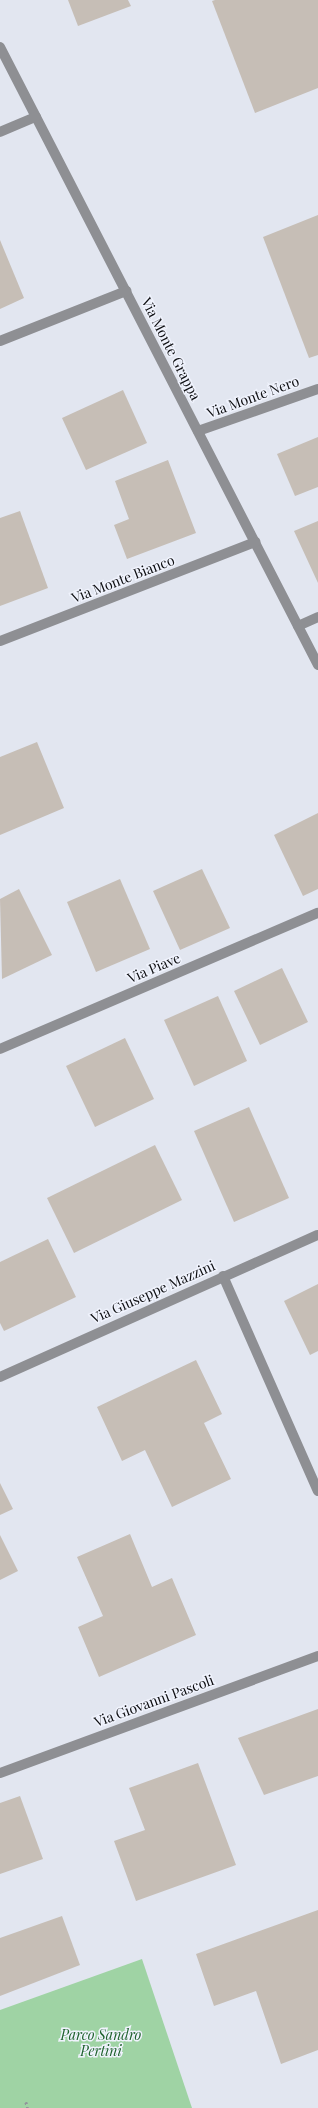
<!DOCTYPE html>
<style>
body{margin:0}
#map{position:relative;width:318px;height:2108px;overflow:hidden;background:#e2e6f0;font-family:"Playfair Display",serif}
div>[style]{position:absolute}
.green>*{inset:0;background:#9fd3a4}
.building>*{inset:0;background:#c6beb6}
.path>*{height:2.5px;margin-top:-1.25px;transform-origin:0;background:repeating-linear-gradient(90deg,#91949b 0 2px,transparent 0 5px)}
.minor>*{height:10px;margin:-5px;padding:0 5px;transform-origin:5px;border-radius:5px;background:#8e8f93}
span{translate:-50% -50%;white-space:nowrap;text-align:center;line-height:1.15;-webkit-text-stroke:3px #f0f3fd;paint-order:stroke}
.street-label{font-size:14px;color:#0c0d10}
.park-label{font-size:14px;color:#1e622d;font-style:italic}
</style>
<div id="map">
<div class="green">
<div style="clip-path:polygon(142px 1959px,192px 2108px,0 2108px,0 2010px)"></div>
</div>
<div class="building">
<div style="clip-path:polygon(68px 0,128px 0,131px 6px,78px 26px)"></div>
<div style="clip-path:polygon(215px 0,318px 0,318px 88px,255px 113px,212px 1px)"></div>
<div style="clip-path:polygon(318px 215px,318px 355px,309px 358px,263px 237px)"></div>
<div style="clip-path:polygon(0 240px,24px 298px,0 309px)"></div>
<div style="clip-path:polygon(123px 390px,147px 443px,86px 470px,62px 418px)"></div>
<div style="clip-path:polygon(318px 437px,318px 487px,295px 496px,277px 454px)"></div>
<div style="clip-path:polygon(168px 460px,196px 533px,127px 559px,114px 525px,129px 519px,115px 481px)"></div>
<div style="clip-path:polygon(20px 511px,48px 588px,0 606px,0 518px)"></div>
<div style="clip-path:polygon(318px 521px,318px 583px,294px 531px)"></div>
<div style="clip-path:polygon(37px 742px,64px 808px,0 835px,0 757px)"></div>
<div style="clip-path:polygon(318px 813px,318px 889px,303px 896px,274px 835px)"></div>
<div style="clip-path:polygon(202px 869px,230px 928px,180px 950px,153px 891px)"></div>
<div style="clip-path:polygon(120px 879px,150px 949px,96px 972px,67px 902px)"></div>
<div style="clip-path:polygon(19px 889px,52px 955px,2px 979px,0 899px)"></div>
<div style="clip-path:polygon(282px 968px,308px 1022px,260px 1045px,234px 991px)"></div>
<div style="clip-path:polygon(218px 996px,247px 1061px,194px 1086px,164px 1020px)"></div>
<div style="clip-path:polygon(125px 1038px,154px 1099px,95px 1127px,66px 1066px)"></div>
<div style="clip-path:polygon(249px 1107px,289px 1198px,234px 1222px,194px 1131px)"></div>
<div style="clip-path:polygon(155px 1145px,182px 1200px,74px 1253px,47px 1198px)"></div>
<div style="clip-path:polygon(48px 1239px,76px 1297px,4px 1331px,0 1323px,0 1262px)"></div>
<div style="clip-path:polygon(318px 1284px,318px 1351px,310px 1355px,284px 1301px)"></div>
<div style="clip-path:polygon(196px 1360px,222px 1414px,204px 1423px,231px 1479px,172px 1507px,145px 1450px,122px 1461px,97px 1407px)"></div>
<div style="clip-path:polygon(0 1483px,13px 1509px,0 1515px)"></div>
<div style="clip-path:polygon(130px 1534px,152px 1587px,172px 1578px,196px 1635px,99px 1677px,78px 1627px,103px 1616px,77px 1557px)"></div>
<div style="clip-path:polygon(0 1535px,18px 1571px,0 1580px)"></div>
<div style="clip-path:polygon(318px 1709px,318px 1776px,264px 1795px,238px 1738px)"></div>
<div style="clip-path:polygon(198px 1763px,236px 1865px,136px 1901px,114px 1841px,145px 1830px,129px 1788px)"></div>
<div style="clip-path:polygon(20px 1796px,43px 1859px,0 1874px,0 1803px)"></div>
<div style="clip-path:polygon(318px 1910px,318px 2050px,281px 2064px,256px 1991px,214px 2006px,196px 1954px)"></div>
<div style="clip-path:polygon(62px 1916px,80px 1965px,0 1996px,0 1938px)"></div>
</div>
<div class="path">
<div style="left:26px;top:2102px;width:6px;rotate:72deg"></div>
</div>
<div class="minor">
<div style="left:0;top:47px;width:695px;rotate:62.77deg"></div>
<div style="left:0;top:132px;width:39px;rotate:-23deg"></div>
<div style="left:0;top:341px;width:136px;rotate:-21.6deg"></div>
<div style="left:198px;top:431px;width:127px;rotate:-19.3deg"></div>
<div style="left:298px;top:626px;width:22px;rotate:-24deg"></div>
<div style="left:0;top:641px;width:274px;rotate:-21.2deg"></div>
<div style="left:0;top:1049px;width:346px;rotate:-23.2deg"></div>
<div style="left:223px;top:1276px;width:235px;rotate:66.2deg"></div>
<div style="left:0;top:1377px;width:348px;rotate:-24.1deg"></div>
<div style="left:0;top:1773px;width:339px;rotate:-20.2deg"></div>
</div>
<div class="street-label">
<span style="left:171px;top:349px;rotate:63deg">Via Monte Grappa</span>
<span style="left:253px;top:397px;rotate:-20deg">Via Monte Nero</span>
<span style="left:123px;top:579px;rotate:-21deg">Via Monte Bianco</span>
<span style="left:154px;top:968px;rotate:-23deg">Via Piave</span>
<span style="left:153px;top:1292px;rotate:-24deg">Via Giuseppe Mazzini</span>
<span style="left:154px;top:1701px;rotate:-20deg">Via Giovanni Pascoli</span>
</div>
<div class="park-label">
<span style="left:101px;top:2043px">Parco Sandro<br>Pertini</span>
</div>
</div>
